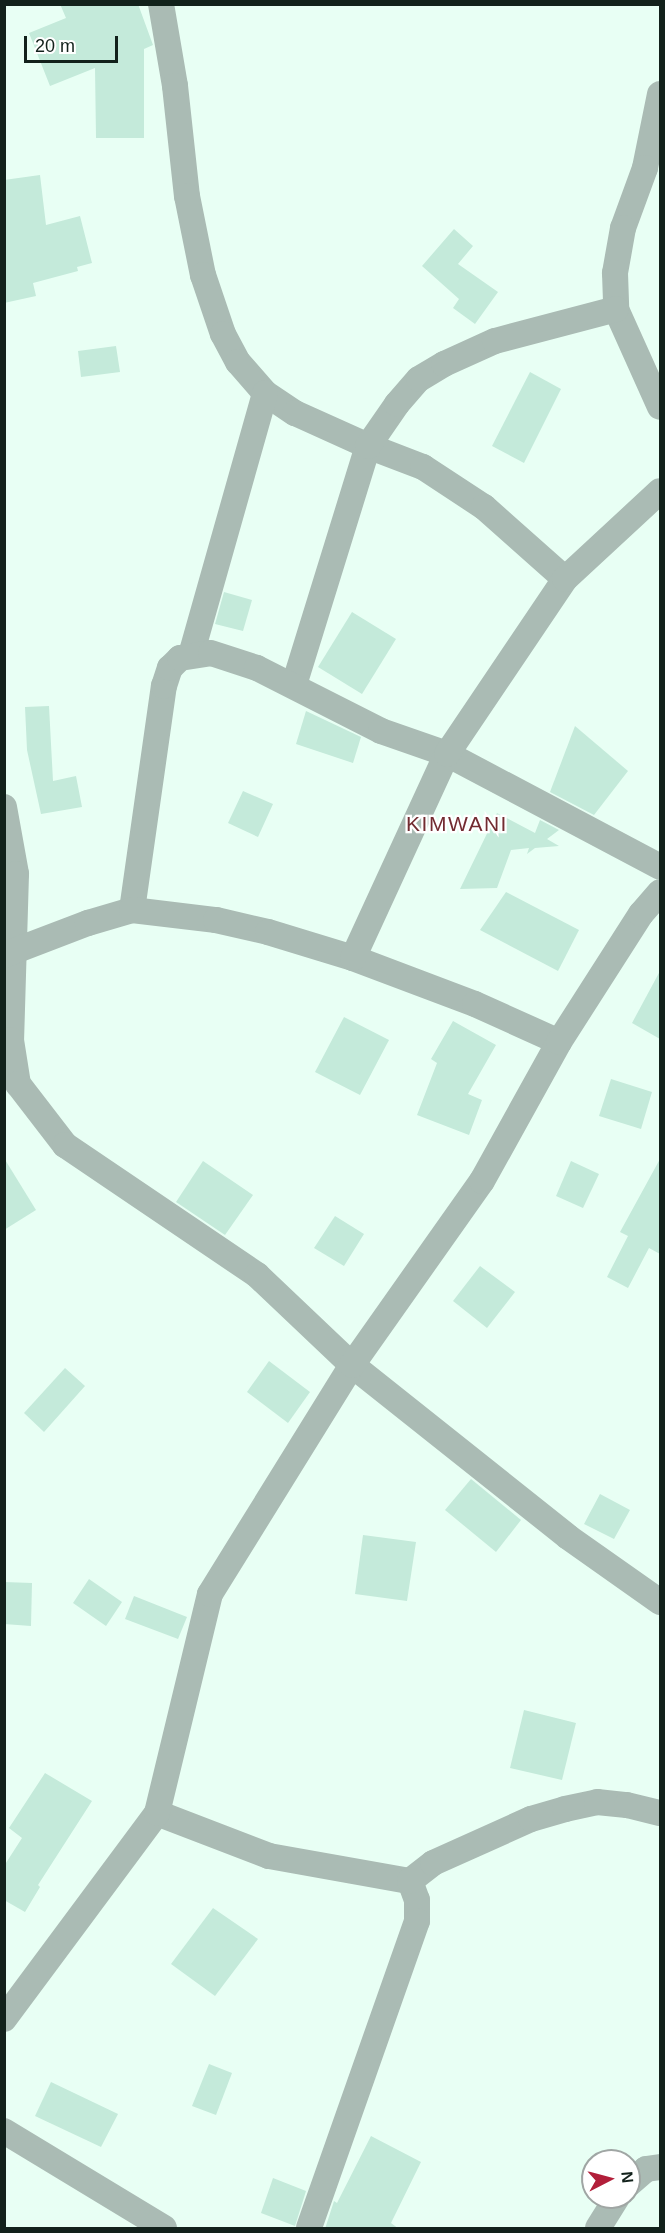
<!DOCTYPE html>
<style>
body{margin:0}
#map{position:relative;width:665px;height:2233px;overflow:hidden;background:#e8fff4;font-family:Helvetica,sans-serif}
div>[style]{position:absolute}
.building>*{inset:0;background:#c4eada}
.minor>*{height:26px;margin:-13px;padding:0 13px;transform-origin:13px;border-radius:13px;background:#aabbb4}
span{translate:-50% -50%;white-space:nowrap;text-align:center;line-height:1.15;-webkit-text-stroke:4.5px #fff;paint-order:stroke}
.quarter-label{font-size:21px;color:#722b31;letter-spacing:1.5px}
.frame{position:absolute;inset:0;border:6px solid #12211b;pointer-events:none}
.north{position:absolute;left:581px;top:2149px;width:60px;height:60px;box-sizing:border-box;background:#fff;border:2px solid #a0a6a4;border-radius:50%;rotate:84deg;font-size:16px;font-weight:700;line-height:24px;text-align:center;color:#12211b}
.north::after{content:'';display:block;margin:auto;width:21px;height:27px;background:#b21f3a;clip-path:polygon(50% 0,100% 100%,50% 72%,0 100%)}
.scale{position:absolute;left:24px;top:36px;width:94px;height:27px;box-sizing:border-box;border:3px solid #12211b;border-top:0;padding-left:8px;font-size:18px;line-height:21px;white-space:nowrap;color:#12211b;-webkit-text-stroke:4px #fff;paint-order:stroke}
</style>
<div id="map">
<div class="building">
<div style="clip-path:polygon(60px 4px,138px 4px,153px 45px,144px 49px,144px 138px,96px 138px,95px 68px,50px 86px,29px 33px,66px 18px)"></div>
<div style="clip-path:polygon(40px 175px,46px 225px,80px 216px,92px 263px,77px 267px,78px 271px,33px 283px,36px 296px,4px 303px,4px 180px)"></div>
<div style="clip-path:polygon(454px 229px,473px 246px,458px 264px,498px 292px,475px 324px,453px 308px,459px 299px,422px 266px)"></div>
<div style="clip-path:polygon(116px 346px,120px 372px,81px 377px,78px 351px)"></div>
<div style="clip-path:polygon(530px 372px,561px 389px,524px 463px,492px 446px)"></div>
<div style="clip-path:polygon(224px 592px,252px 600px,243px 631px,215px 624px)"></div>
<div style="clip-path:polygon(352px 612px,396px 639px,362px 694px,318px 667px)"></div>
<div style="clip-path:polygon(49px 706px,53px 781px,76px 776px,82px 807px,41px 814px,27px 750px,25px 707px)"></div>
<div style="clip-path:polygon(306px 711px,361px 737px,353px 763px,296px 744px)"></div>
<div style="clip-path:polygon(575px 726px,628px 771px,594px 815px,550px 792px)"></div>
<div style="clip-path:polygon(243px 791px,273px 804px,258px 837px,228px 823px)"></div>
<div style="clip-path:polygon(497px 813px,535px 833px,540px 820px,559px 830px,547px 839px,559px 846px,535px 848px,527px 854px,529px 848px,511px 850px,497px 888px,460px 889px)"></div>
<div style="clip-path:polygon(506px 892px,579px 930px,558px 971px,480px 930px)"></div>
<div style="clip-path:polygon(660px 971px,660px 1039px,632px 1023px)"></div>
<div style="clip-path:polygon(344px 1017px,389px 1040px,360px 1095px,315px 1072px)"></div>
<div style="clip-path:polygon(453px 1021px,496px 1045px,468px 1094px,482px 1100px,469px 1135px,417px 1115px,437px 1063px,431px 1059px)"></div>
<div style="clip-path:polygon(611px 1079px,652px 1092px,641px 1129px,599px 1116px)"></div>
<div style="clip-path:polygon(4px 1158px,36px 1210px,4px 1230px)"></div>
<div style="clip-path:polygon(660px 1159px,660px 1254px,649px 1248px,628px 1288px,607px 1277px,628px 1236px,620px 1232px)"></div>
<div style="clip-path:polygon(203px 1161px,253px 1195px,225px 1235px,176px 1202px)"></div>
<div style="clip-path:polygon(571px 1161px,599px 1174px,583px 1208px,556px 1196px)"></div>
<div style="clip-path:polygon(335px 1216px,364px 1234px,344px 1266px,314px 1248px)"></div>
<div style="clip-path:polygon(480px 1266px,515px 1292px,487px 1328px,453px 1301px)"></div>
<div style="clip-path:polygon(269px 1361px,310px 1392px,288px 1423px,247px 1392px)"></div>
<div style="clip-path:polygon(65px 1368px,85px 1386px,44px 1432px,24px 1413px)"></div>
<div style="clip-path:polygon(471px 1479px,521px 1520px,496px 1552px,445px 1510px)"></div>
<div style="clip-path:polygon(600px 1494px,630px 1510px,614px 1539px,584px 1524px)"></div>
<div style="clip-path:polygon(363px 1535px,416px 1542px,407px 1601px,355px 1594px)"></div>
<div style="clip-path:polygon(89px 1579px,122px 1602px,106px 1626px,73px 1603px)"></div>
<div style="clip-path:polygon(4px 1582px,32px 1583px,31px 1626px,4px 1624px)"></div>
<div style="clip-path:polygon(134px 1596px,187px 1617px,178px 1639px,125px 1619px)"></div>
<div style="clip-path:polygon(524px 1710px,576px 1723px,562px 1780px,510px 1768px)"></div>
<div style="clip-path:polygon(45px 1773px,92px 1801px,38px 1885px,40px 1887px,25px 1912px,4px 1900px,4px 1866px,22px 1838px,9px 1828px)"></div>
<div style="clip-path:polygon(213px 1908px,258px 1939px,215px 1996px,171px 1964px)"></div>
<div style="clip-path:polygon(209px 2064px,232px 2073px,216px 2115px,192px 2106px)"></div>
<div style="clip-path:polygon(51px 2082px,118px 2114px,101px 2147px,35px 2116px)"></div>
<div style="clip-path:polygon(371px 2136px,421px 2162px,391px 2223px,399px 2229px,325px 2229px,334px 2201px,337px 2203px)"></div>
<div style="clip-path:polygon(273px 2178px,306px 2191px,295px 2226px,261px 2213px)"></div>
</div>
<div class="minor">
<div style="left:161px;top:4px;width:83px;rotate:80.3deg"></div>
<div style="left:175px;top:86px;width:111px;rotate:83.8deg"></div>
<div style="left:187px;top:196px;width:81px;rotate:78.6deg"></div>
<div style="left:203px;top:275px;width:62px;rotate:71.3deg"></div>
<div style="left:223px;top:334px;width:32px;rotate:62deg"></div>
<div style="left:238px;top:362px;width:41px;rotate:48.9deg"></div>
<div style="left:265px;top:393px;width:36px;rotate:34deg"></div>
<div style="left:295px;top:413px;width:80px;rotate:24.3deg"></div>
<div style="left:368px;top:446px;width:59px;rotate:20.9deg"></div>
<div style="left:423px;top:467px;width:73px;rotate:33.3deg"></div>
<div style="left:484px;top:507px;width:108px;rotate:41.6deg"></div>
<div style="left:660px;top:94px;width:76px;rotate:101.5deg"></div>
<div style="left:645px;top:168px;width:64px;rotate:110.1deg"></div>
<div style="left:623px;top:228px;width:46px;rotate:100.1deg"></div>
<div style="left:615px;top:273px;width:36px;rotate:88deg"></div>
<div style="left:616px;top:309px;width:107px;rotate:65.8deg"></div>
<div style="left:191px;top:655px;width:272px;rotate:-74.2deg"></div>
<div style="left:294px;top:685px;width:250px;rotate:-72.8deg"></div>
<div style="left:368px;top:446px;width:51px;rotate:-55.4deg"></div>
<div style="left:397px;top:404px;width:33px;rotate:-49deg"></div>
<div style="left:419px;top:379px;width:29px;rotate:-31deg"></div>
<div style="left:444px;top:364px;width:56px;rotate:-24.3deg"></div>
<div style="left:495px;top:341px;width:125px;rotate:-14.8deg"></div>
<div style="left:4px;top:807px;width:68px;rotate:79.8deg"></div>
<div style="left:16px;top:874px;width:166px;rotate:91.7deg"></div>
<div style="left:11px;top:1040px;width:45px;rotate:81deg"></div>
<div style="left:18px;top:1084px;width:77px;rotate:52.4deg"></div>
<div style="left:65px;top:1145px;width:232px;rotate:34.1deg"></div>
<div style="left:257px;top:1275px;width:131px;rotate:43.5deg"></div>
<div style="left:352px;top:1365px;width:276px;rotate:38.5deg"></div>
<div style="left:568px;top:1537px;width:113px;rotate:35.2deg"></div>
<div style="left:132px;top:910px;width:226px;rotate:-81.9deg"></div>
<div style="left:164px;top:686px;width:19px;rotate:-72deg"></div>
<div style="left:170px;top:668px;width:14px;rotate:-45deg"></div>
<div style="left:180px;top:658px;width:31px;rotate:-9deg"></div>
<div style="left:211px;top:653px;width:48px;rotate:18.1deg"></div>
<div style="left:257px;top:668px;width:139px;rotate:26.9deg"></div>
<div style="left:381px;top:731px;width:70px;rotate:19.2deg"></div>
<div style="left:447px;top:754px;width:241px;rotate:27.9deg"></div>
<div style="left:4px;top:955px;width:90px;rotate:-20.9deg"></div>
<div style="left:88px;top:923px;width:46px;rotate:-16.5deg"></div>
<div style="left:132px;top:910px;width:85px;rotate:6.8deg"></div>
<div style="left:216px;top:920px;width:53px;rotate:13deg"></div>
<div style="left:268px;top:932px;width:89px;rotate:17deg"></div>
<div style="left:353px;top:958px;width:130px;rotate:20.7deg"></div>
<div style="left:475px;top:1004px;width:92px;rotate:24.3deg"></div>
<div style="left:353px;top:958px;width:225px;rotate:-65.3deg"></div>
<div style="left:447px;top:754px;width:211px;rotate:-56deg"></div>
<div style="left:565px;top:579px;width:129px;rotate:-42.8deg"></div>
<div style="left:157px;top:1813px;width:120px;rotate:21deg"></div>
<div style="left:269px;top:1856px;width:143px;rotate:10.1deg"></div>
<div style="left:410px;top:1881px;width:20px;rotate:70deg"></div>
<div style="left:417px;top:1900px;width:21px;rotate:90deg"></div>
<div style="left:417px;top:1921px;width:325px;rotate:109.4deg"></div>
<div style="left:410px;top:1881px;width:29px;rotate:-38deg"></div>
<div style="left:433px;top:1863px;width:107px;rotate:-24.2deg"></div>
<div style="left:531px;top:1819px;width:35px;rotate:-16deg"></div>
<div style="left:565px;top:1809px;width:33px;rotate:-12deg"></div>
<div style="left:597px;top:1802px;width:30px;rotate:6deg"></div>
<div style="left:627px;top:1805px;width:34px;rotate:14deg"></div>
<div style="left:4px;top:2019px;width:257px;rotate:-53.4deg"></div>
<div style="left:157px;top:1813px;width:225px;rotate:-76.4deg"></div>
<div style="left:210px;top:1594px;width:269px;rotate:-58.2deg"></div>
<div style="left:352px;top:1365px;width:225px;rotate:-54.8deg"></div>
<div style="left:482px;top:1181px;width:159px;rotate:-61deg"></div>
<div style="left:559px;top:1042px;width:152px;rotate:-57.4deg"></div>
<div style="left:641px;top:914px;width:29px;rotate:-49deg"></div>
<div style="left:4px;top:2131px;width:187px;rotate:31.2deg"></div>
<div style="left:629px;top:2184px;width:23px;rotate:-41deg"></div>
<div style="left:646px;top:2169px;width:14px;rotate:-8deg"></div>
<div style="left:598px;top:2228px;width:36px;rotate:-58deg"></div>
</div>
<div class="quarter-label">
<span style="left:457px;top:824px">KIMWANI</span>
</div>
<div class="frame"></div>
<div class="north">N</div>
<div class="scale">20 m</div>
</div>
